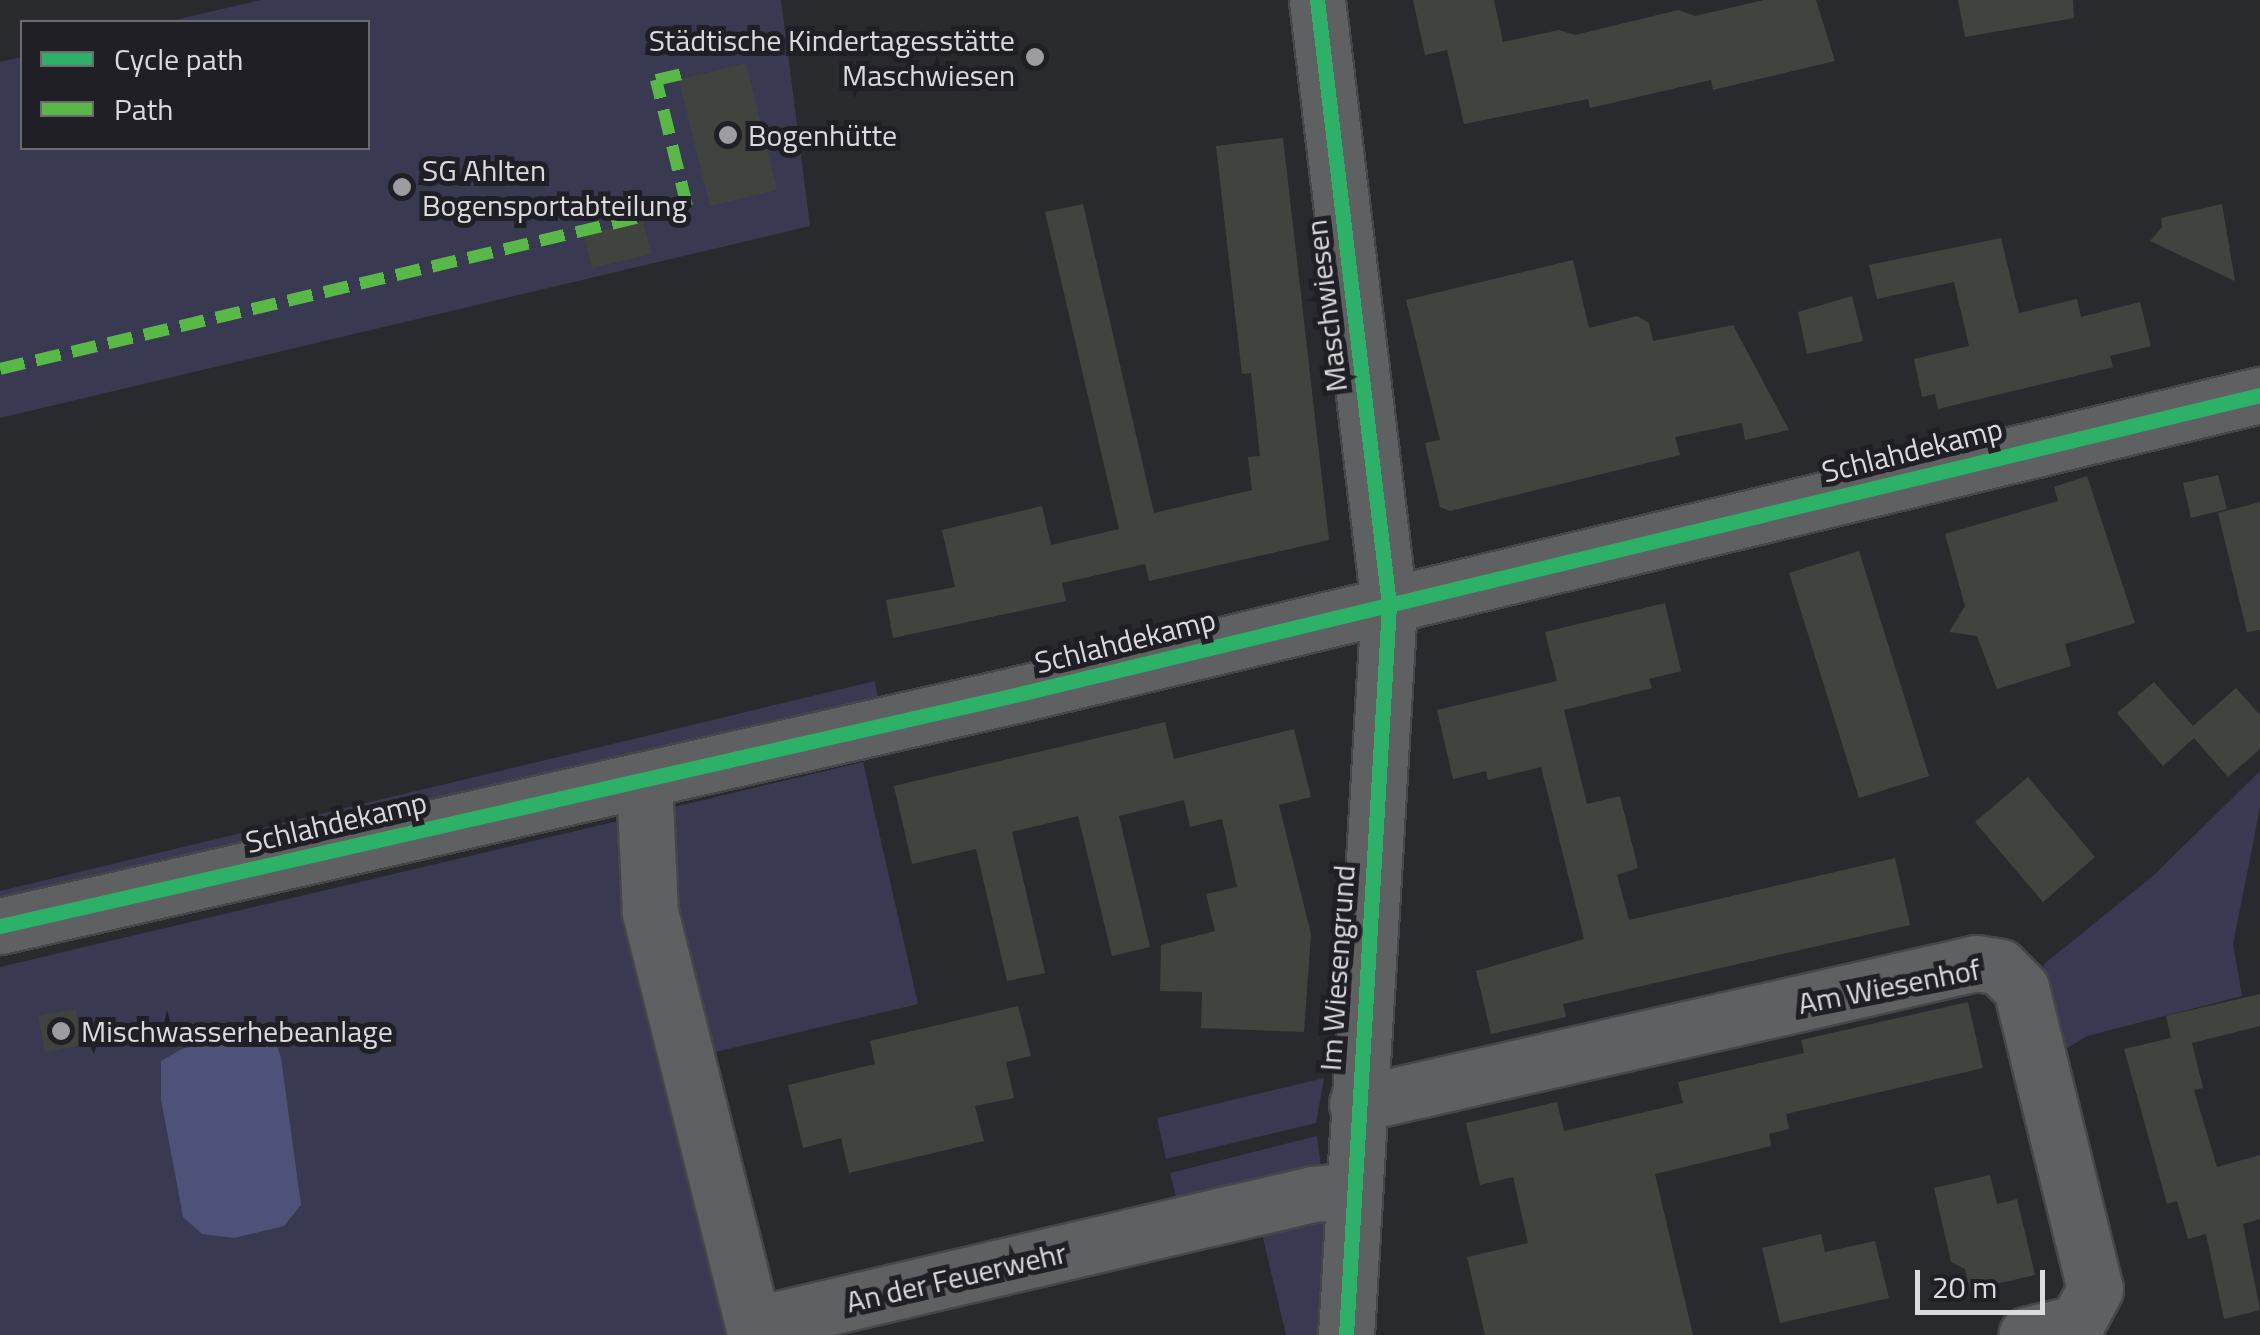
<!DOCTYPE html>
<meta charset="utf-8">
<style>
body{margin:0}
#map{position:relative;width:2260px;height:1335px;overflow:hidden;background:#292a2e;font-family:"Titillium Web",sans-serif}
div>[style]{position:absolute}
.green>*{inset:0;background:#393a52}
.water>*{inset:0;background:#4e5278}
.building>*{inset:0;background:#41443e}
.roads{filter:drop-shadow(2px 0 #47474a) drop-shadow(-2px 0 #47474a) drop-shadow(0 2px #47474a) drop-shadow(0 -2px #47474a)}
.minor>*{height:55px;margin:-27.5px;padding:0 27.5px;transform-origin:27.5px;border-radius:27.5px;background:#5f6062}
.quiet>*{height:12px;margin-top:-6px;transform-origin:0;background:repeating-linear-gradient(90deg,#58b947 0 25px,transparent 0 37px)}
.cycleway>*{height:15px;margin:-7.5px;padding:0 7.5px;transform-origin:7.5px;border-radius:7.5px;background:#2db169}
.dots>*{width:28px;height:28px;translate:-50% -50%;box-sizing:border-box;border:5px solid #1f1f25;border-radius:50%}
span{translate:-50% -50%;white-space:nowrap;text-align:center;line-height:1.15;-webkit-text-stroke:10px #1f1f25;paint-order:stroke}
.poi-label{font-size:30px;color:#dbdbdf}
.right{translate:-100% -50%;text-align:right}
.left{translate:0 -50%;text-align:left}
.street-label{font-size:30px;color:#dbdbdf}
.legend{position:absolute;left:20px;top:20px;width:350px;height:130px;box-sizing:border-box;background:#1f1f25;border:2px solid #6a6a6f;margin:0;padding:12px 18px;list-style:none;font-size:30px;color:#dbdbdf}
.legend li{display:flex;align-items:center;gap:20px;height:50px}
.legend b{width:50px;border:2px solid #6a6a6f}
.scale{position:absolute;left:1915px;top:1270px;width:130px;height:45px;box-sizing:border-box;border:5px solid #dbdbdf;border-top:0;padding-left:12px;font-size:30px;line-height:35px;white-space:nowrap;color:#dbdbdf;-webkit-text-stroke:8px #1f1f25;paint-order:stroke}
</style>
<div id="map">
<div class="green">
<div style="clip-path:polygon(261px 0,781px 0,810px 226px,0 418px,0 62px,22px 57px,22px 148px,368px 148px,368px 22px,166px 22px)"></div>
<div style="clip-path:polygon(875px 681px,878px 700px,0 903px,0 891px)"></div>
<div style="clip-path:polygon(863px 762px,918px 1004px,707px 1054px,671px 908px,666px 809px)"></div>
<div style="clip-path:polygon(2260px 771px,2260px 808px,2233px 944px,2242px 996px,2087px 1036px,2061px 1052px,2043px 965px,2154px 875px)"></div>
<div style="clip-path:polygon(evenodd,626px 819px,737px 1335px,0 1335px,0 967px,626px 819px,162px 1061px,183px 1217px,161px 1100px,162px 1061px)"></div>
<div style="clip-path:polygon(1324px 1078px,1316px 1123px,1166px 1159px,1157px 1118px)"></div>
<div style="clip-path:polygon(1317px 1136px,1321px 1166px,1312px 1173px,1178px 1205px,1170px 1173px)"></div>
<div style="clip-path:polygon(1308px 1215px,1337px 1234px,1332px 1335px,1286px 1335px,1260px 1225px)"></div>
</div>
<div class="water">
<div style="clip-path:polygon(249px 1032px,273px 1034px,281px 1058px,301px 1205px,284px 1226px,234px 1238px,202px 1234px,183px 1217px,161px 1100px,161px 1061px,182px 1049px)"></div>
</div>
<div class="building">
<div style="clip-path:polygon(1413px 0,1494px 0,1503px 42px,1559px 30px,1575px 35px,1678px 10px,1695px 16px,1764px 0,1816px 0,1835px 61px,1713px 90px,1711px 80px,1590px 108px,1588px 99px,1464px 124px,1447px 50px,1425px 55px)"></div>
<div style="clip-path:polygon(1958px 0,2073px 0,2074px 18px,1965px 37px)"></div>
<div style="clip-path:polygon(746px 63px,777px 190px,710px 206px,679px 80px)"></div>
<div style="clip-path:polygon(1283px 138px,1329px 540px,1149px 581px,1145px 564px,1062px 583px,1066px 601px,893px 638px,886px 600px,955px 587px,942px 530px,1042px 506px,1051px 545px,1119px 529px,1045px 212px,1083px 204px,1154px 513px,1252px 490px,1248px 457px,1260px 456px,1251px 373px,1242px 374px,1216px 146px)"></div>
<div style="clip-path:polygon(2222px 204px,2235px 281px,2150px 241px,2162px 227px,2161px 218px)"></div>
<div style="clip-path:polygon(643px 221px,651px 254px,592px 268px,584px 235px)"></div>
<div style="clip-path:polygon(2001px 238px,2019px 313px,2077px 299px,2081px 317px,2140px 302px,2151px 346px,2110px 356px,2113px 367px,1938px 409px,1935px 394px,1922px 397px,1914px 359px,1969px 346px,1954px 282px,1877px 299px,1869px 265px)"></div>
<div style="clip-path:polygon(1573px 260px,1589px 328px,1637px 316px,1649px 323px,1653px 341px,1733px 325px,1789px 430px,1745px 440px,1742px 423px,1675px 437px,1680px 455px,1450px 511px,1440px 507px,1425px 443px,1440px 440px,1406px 300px)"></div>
<div style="clip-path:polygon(1852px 296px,1863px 341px,1807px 354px,1798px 312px)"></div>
<div style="clip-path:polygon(2218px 475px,2227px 509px,2191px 518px,2183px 483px)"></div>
<div style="clip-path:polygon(2087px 476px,2135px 623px,2065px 644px,2071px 666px,1997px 689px,1977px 636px,1949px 632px,1965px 606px,1945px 534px,2058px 501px,2054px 487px)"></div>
<div style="clip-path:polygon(2260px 502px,2260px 630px,2247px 632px,2218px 513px)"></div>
<div style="clip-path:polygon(1859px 551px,1929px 776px,1859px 798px,1789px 573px)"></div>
<div style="clip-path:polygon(1665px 603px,1681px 671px,1649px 679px,1652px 688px,1564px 710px,1587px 804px,1620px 796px,1638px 868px,1617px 875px,1629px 920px,1895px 858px,1910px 925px,1563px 1004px,1566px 1017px,1491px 1034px,1476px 971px,1584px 939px,1541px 767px,1488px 780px,1486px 771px,1453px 779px,1437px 710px,1557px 681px,1545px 632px)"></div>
<div style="clip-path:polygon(2154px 682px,2193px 726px,2236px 688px,2260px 715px,2260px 749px,2228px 777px,2194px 738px,2163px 766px,2117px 713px)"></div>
<div style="clip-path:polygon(1165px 722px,1174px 759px,1294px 729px,1311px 797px,1279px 805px,1311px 934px,1304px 1032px,1201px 1028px,1202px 992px,1160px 991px,1161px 945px,1215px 931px,1206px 894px,1237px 887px,1222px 819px,1190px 827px,1184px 800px,1119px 816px,1150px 947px,1112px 956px,1078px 816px,1012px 832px,1045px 973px,1007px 981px,976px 849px,912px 864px,894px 786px)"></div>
<div style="clip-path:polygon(2028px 777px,2095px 857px,2043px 902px,1975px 822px)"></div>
<div style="clip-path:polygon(2260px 994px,2260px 1026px,2192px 1043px,2203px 1088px,2194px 1090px,2217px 1167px,2260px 1155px,2260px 1219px,2243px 1224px,2260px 1310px,2224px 1319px,2206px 1234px,2188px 1239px,2177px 1201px,2167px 1204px,2124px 1049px,2171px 1038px,2166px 1016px)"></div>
<div style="clip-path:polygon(1968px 1002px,1983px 1068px,1786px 1114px,1789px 1129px,1769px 1134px,1771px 1146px,1655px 1174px,1693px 1335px,1485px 1335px,1467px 1257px,1528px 1243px,1513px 1177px,1480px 1185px,1466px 1123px,1557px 1102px,1564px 1131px,1683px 1103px,1678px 1082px,1804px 1053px,1801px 1040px)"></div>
<div style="clip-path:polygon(1018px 1006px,1031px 1056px,1006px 1062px,1014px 1098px,975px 1106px,984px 1141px,849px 1173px,841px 1138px,803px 1148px,788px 1085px,875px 1064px,870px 1041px)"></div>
<div style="clip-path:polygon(76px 1009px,83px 1045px,45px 1052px,38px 1016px)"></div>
<div style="clip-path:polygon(1990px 1175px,1997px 1204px,2017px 1199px,2035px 1275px,1970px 1290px,1965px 1269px,1951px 1262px,1934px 1188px)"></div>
<div style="clip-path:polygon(1821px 1234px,1825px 1252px,1875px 1241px,1889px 1298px,1780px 1323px,1762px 1248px)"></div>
</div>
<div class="roads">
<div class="minor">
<div style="left:1317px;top:0;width:609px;rotate:83.21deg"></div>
<div style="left:1389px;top:605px;width:731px;rotate:93.37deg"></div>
<div style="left:644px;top:781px;width:131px;rotate:87.4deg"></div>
<div style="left:650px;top:912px;width:426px;rotate:76deg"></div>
<div style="left:753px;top:1325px;width:575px;rotate:-13.17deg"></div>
<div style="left:1313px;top:1194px;width:38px;rotate:-5deg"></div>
<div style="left:0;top:926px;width:1041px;rotate:-12.82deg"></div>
<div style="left:1015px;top:695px;width:1281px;rotate:-13.55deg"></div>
<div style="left:1357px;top:1104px;width:635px;rotate:-12.83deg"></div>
<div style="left:1976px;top:963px;width:24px;rotate:9deg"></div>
<div style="left:2000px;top:967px;width:30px;rotate:45deg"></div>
<div style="left:2021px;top:988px;width:310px;rotate:76.2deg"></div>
<div style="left:2095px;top:1289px;width:38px;rotate:118deg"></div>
<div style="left:2077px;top:1323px;width:52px;rotate:166.8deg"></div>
</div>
</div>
<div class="quiet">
<div style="left:0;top:369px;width:706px;rotate:-13.35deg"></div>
<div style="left:687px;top:206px;width:130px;rotate:-103.8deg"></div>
<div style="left:656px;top:80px;width:31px;rotate:-13deg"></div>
</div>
<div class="cycleway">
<div style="left:1317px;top:0;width:609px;rotate:83.21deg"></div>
<div style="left:1389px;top:605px;width:731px;rotate:93.37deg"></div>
<div style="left:0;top:926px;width:1041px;rotate:-12.82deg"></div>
<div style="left:1015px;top:695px;width:1281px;rotate:-13.55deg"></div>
</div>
<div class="dots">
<div style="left:1035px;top:57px;background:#9d9da1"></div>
<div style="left:728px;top:135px;background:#9d9da1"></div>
<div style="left:402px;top:187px;background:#9d9da1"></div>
<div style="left:61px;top:1031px;background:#9d9da1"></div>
</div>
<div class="poi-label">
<span class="right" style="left:1015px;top:57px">Städtische Kindertagesstätte<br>Maschwiesen</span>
<span class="left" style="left:748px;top:135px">Bogenhütte</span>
<span class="left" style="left:422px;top:187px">SG Ahlten<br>Bogensportabteilung</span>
<span class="left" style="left:81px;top:1031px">Mischwasserhebeanlage</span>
</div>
<div class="street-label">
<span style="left:1326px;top:306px;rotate:-97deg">Maschwiesen</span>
<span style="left:1912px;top:450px;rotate:-14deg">Schlahdekamp</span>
<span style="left:1125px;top:641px;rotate:-14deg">Schlahdekamp</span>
<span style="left:336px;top:822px;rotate:-13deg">Schlahdekamp</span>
<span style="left:1337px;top:968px;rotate:-86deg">Im Wiesengrund</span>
<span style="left:1889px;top:986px;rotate:-11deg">Am Wiesenhof</span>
<span style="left:956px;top:1277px;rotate:-13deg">An der Feuerwehr</span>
</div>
<ul class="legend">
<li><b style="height:12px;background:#2db169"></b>Cycle path</li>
<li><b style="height:12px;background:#58b947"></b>Path</li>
</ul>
<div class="scale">20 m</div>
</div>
